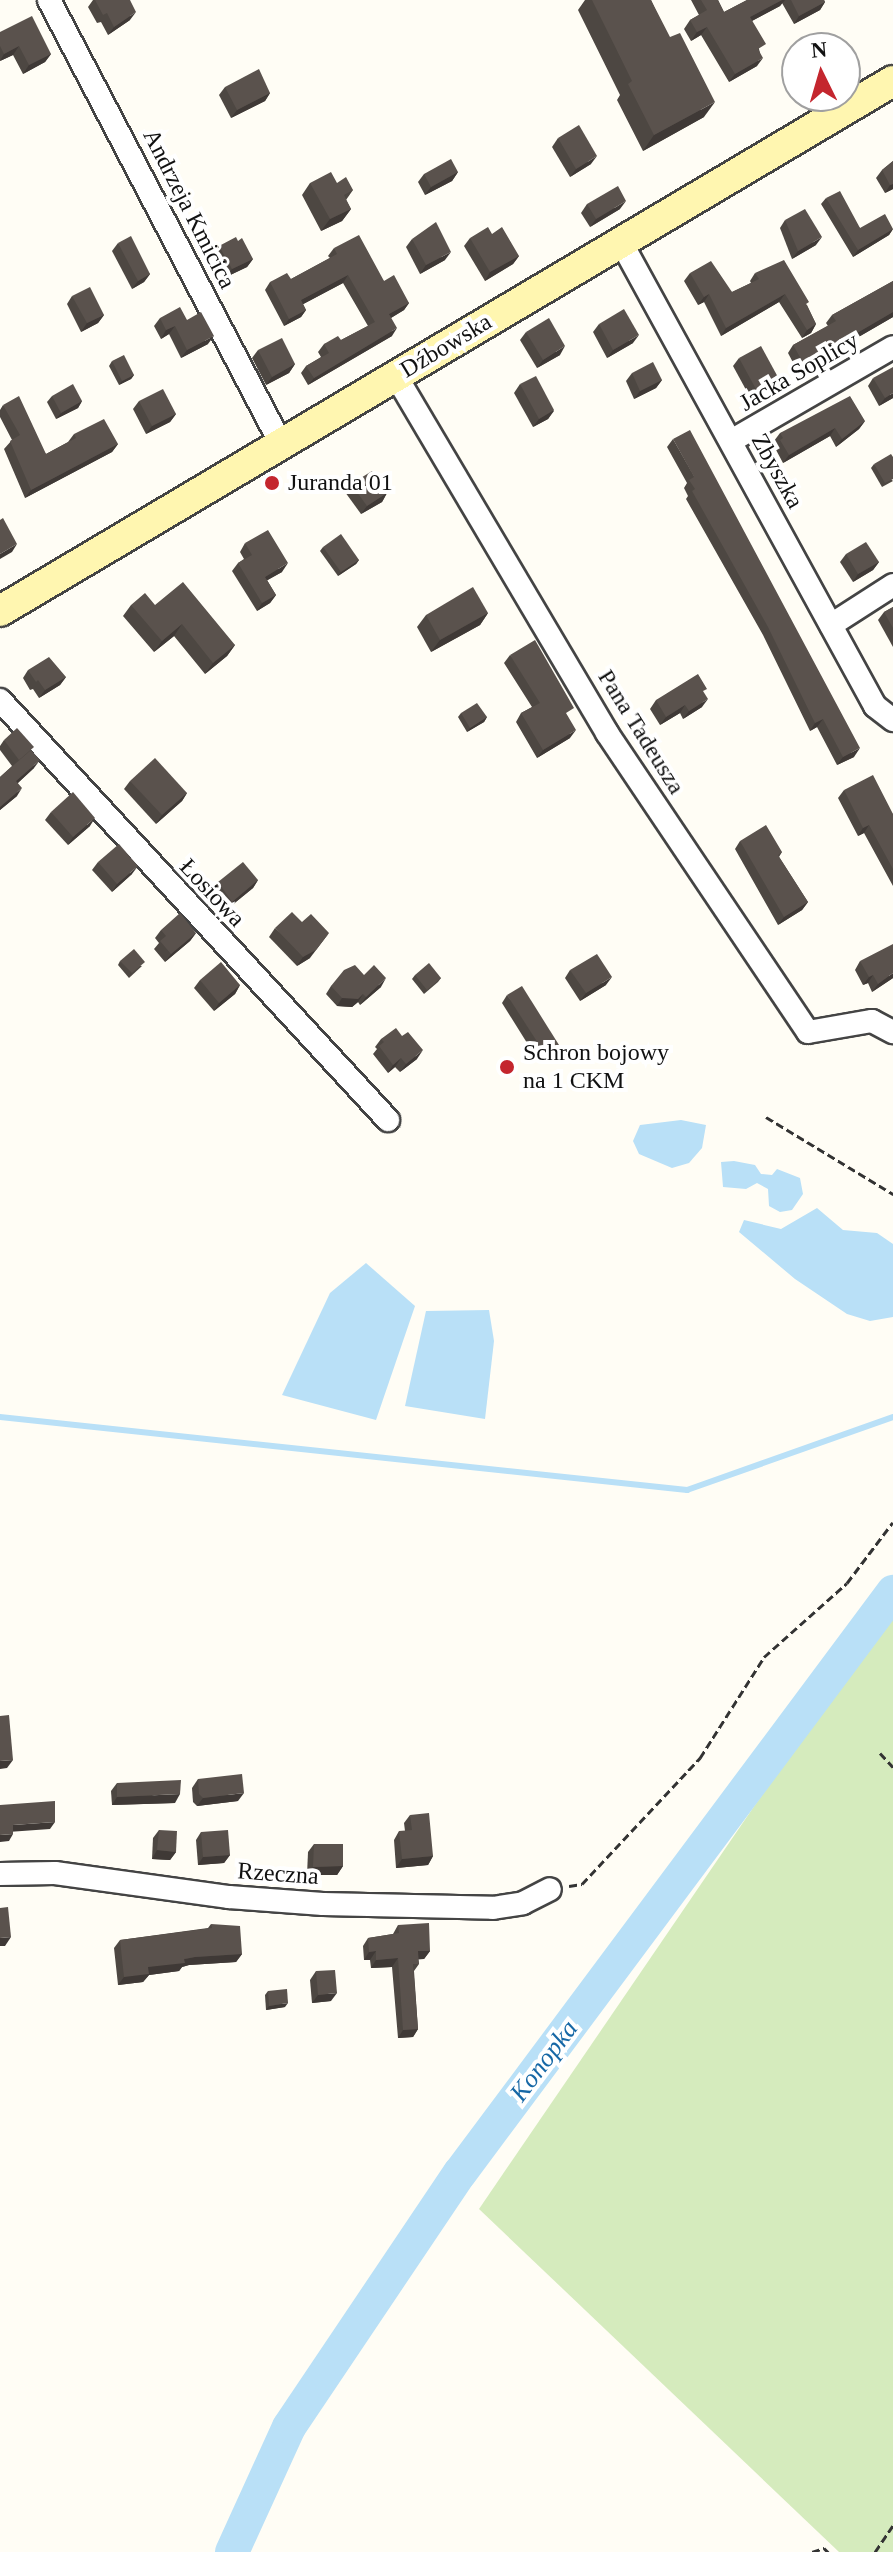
<!DOCTYPE html>
<meta charset="utf-8">
<style>
body{margin:0}
#map{position:relative;width:893px;height:2552px;overflow:hidden;background:#fffdf5;font-family:Georgia,serif}
div>[style]{position:absolute}
.green>*{inset:0;background:#d5ebbd}
.water>*{inset:0;background:#b9e0f7}
.stream>*{height:6px;margin:-3px;padding:0 3px;transform-origin:3px;border-radius:3px;background:#b9e0f7}
.river>*{height:34px;margin:-17px;padding:0 17px;transform-origin:17px;border-radius:17px;background:#b9e0f7}
.path>*{height:3px;margin-top:-1.5px;transform-origin:0;background:repeating-linear-gradient(90deg,#333 0 8px,transparent 0 12px)}
.roads{filter:drop-shadow(2px 0 #444) drop-shadow(-2px 0 #444) drop-shadow(0 2px #444) drop-shadow(0 -2px #444)}
.street>*{height:22px;margin:-11px;padding:0 11px;transform-origin:11px;border-radius:11px;background:#fff}
.secondary>*{height:30px;margin:-15px;padding:0 15px;transform-origin:15px;border-radius:15px;background:#fff6b0}
.wall>*{inset:0;background:#4d4742}
.shaded-wall>*{inset:0;background:#3f3936}
.building>*{inset:0;background:#5a524d}
.dots>*{width:22px;height:22px;translate:-50% -50%;box-sizing:border-box;border:4px solid #fff;border-radius:50%}
span{translate:-50% -50%;white-space:nowrap;text-align:center;line-height:1.15;-webkit-text-stroke:8px #fff;paint-order:stroke}
.street-label{font-size:24px;color:#111}
.poi-label{font-size:24px;color:#111}
.left{translate:0 -50%;text-align:left}
.water-label{font-size:26px;color:#1768a6;font-style:italic}
.north{position:absolute;left:781px;top:32px;width:80px;height:80px;box-sizing:border-box;background:#fff;border:2px solid #a0a0a0;border-radius:50%;rotate:355deg;font-size:22px;font-weight:700;line-height:32px;text-align:center;color:#111}
.north::after{content:'';display:block;margin:auto;width:28px;height:36px;background:#c4262e;clip-path:polygon(50% 0,100% 100%,50% 72%,0 100%)}
</style>
<div id="map">
<div class="green">
<div style="clip-path:polygon(893px 1612px,893px 2552px,839px 2552px,479px 2209px,755px 1805px)"></div>
</div>
<div class="water">
<div style="clip-path:polygon(681px 1120px,706px 1125px,702px 1148px,689px 1163px,672px 1168px,639px 1154px,633px 1141px,640px 1125px)"></div>
<div style="clip-path:polygon(734px 1161px,755px 1165px,761px 1174px,772px 1175px,777px 1169px,800px 1178px,803px 1194px,792px 1210px,780px 1212px,769px 1206px,768px 1189px,757px 1183px,746px 1189px,723px 1187px,721px 1162px)"></div>
<div style="clip-path:polygon(817px 1208px,843px 1230px,877px 1233px,893px 1244px,893px 1317px,870px 1321px,847px 1314px,795px 1279px,739px 1232px,744px 1220px,781px 1229px)"></div>
<div style="clip-path:polygon(366px 1263px,415px 1306px,376px 1420px,282px 1395px,330px 1293px)"></div>
<div style="clip-path:polygon(489px 1310px,494px 1341px,485px 1419px,405px 1406px,426px 1311px)"></div>
</div>
<div class="stream">
<div style="left:0;top:1417px;width:691px;rotate:6.07deg"></div>
<div style="left:687px;top:1490px;width:219px;rotate:-19.5deg"></div>
</div>
<div class="river">
<div style="left:232px;top:2552px;width:137px;rotate:-65.5deg"></div>
<div style="left:289px;top:2427px;width:306px;rotate:-56.1deg"></div>
<div style="left:460px;top:2173px;width:725px;rotate:-53.3deg"></div>
</div>
<div class="path">
<div style="left:766px;top:1117px;width:149px;rotate:31.2deg"></div>
<div style="left:880px;top:1753px;width:19px;rotate:47deg"></div>
<div style="left:569px;top:1886px;width:13px;rotate:-9deg"></div>
<div style="left:582px;top:1884px;width:173px;rotate:-46.9deg"></div>
<div style="left:700px;top:1758px;width:120px;rotate:-57.6deg"></div>
<div style="left:764px;top:1657px;width:111px;rotate:-41.7deg"></div>
<div style="left:847px;top:1583px;width:76px;rotate:-53deg"></div>
<div style="left:812px;top:2552px;width:13px;rotate:-18deg"></div>
<div style="left:824px;top:2548px;width:6px;rotate:45deg"></div>
<div style="left:875px;top:2552px;width:32px;rotate:-56deg"></div>
</div>
<div class="roads">
<div class="street">
<div style="left:49px;top:0;width:501px;rotate:62.41deg"></div>
<div style="left:621px;top:242px;width:529px;rotate:61.3deg"></div>
<div style="left:875px;top:706px;width:23px;rotate:38deg"></div>
<div style="left:396px;top:376px;width:415px;rotate:59.4deg"></div>
<div style="left:607px;top:733px;width:360px;rotate:56.1deg"></div>
<div style="left:808px;top:1032px;width:65px;rotate:-9.8deg"></div>
<div style="left:872px;top:1021px;width:24px;rotate:28deg"></div>
<div style="left:731px;top:441px;width:187px;rotate:-30.1deg"></div>
<div style="left:831px;top:625px;width:74px;rotate:-32.8deg"></div>
<div style="left:0;top:700px;width:572px;rotate:47.27deg"></div>
<div style="left:0;top:1874px;width:55px;rotate:-1deg"></div>
<div style="left:55px;top:1873px;width:176px;rotate:7.9deg"></div>
<div style="left:229px;top:1897px;width:94px;rotate:4.3deg"></div>
<div style="left:323px;top:1904px;width:170px;rotate:1.3deg"></div>
<div style="left:493px;top:1908px;width:30px;rotate:-9deg"></div>
<div style="left:523px;top:1903px;width:30px;rotate:-27deg"></div>
</div>
<div class="secondary">
<div style="left:0;top:611px;width:1038px;rotate:-30.69deg"></div>
</div>
</div>
<div class="wall">
<div style="clip-path:polygon(93px 0,130px 0,130px 20px,108px 35px,101px 22px,97px 23px,88px 7px)"></div>
<div style="clip-path:polygon(585px 0,651px 0,704px 117px,643px 151px,617px 100px,620px 95px,578px 10px)"></div>
<div style="clip-path:polygon(691px 0,718px 0,724px 12px,747px 0,824px 0,825px 2px,820px 10px,794px 24px,782px 3px,780px 6px,752px 21px,760px 53px,757px 66px,729px 82px,701px 35px,691px 41px,684px 29px,690px 20px,699px 15px)"></div>
<div style="clip-path:polygon(0 32px,51px 54px,45px 62px,23px 74px,13px 55px,0 61px)"></div>
<div style="clip-path:polygon(225px 87px,270px 93px,265px 101px,231px 118px,219px 95px)"></div>
<div style="clip-path:polygon(558px 138px,591px 164px,570px 177px,552px 147px)"></div>
<div style="clip-path:polygon(893px 161px,893px 189px,885px 193px,876px 178px,882px 170px)"></div>
<div style="clip-path:polygon(458px 172px,452px 181px,425px 195px,418px 182px,424px 174px)"></div>
<div style="clip-path:polygon(310px 183px,337px 183px,353px 190px,346px 200px,351px 209px,342px 221px,321px 231px,302px 195px)"></div>
<div style="clip-path:polygon(826px 198px,860px 228px,893px 229px,889px 235px,853px 257px,821px 204px)"></div>
<div style="clip-path:polygon(587px 204px,620px 209px,590px 227px,581px 213px)"></div>
<div style="clip-path:polygon(785px 220px,816px 245px,792px 259px,780px 228px)"></div>
<div style="clip-path:polygon(470px 238px,519px 256px,513px 264px,485px 281px,464px 246px)"></div>
<div style="clip-path:polygon(412px 239px,445px 260px,420px 274px,406px 247px)"></div>
<div style="clip-path:polygon(118px 243px,150px 274px,144px 282px,132px 289px,112px 251px)"></div>
<div style="clip-path:polygon(219px 246px,253px 259px,247px 267px,226px 277px,213px 254px)"></div>
<div style="clip-path:polygon(334px 248px,384px 281px,409px 303px,404px 310px,391px 318px,392px 336px,308px 385px,301px 373px,306px 366px,321px 357px,318px 352px,324px 344px,341px 340px,368px 326px,343px 283px,303px 304px,306px 310px,301px 317px,284px 326px,265px 290px,270px 282px,291px 279px,330px 258px,328px 256px)"></div>
<div style="clip-path:polygon(690px 273px,732px 292px,751px 283px,750px 281px,755px 273px,807px 305px,816px 324px,811px 333px,802px 338px,779px 302px,721px 336px,704px 302px,698px 305px,684px 281px)"></div>
<div style="clip-path:polygon(893px 281px,893px 317px,798px 372px,788px 353px,793px 345px,828px 326px,826px 323px,832px 315px)"></div>
<div style="clip-path:polygon(72px 296px,104px 315px,98px 323px,81px 332px,67px 304px)"></div>
<div style="clip-path:polygon(160px 318px,187px 320px,208px 344px,181px 358px,169px 334px,161px 339px,154px 326px)"></div>
<div style="clip-path:polygon(599px 324px,633px 343px,607px 358px,593px 332px)"></div>
<div style="clip-path:polygon(526px 332px,560px 355px,537px 368px,520px 340px)"></div>
<div style="clip-path:polygon(258px 350px,295px 364px,289px 373px,266px 385px,252px 358px)"></div>
<div style="clip-path:polygon(739px 358px,773px 388px,751px 399px,733px 366px)"></div>
<div style="clip-path:polygon(112px 361px,134px 375px,131px 379px,119px 385px,109px 366px)"></div>
<div style="clip-path:polygon(632px 373px,662px 380px,656px 388px,634px 399px,626px 381px)"></div>
<div style="clip-path:polygon(873px 378px,893px 398px,879px 406px,868px 386px)"></div>
<div style="clip-path:polygon(520px 384px,554px 411px,548px 419px,533px 427px,514px 393px)"></div>
<div style="clip-path:polygon(52px 396px,82px 401px,78px 408px,56px 419px,47px 402px)"></div>
<div style="clip-path:polygon(139px 401px,176px 414px,170px 422px,146px 434px,133px 409px)"></div>
<div style="clip-path:polygon(3px 405px,46px 454px,68px 442px,74px 434px,118px 444px,112px 452px,25px 498px,4px 449px,12px 440px,0 417px,0 410px)"></div>
<div style="clip-path:polygon(865px 421px,859px 429px,836px 447px,830px 436px,783px 463px,775px 448px,777px 445px,774px 441px,780px 433px)"></div>
<div style="clip-path:polygon(673px 439px,854px 757px,837px 765px,817px 727px,810px 731px,763px 635px,686px 499px,688px 496px,684px 488px,687px 483px,667px 447px)"></div>
<div style="clip-path:polygon(874px 464px,893px 481px,882px 487px,871px 468px)"></div>
<div style="clip-path:polygon(351px 484px,387px 493px,382px 502px,361px 514px,345px 492px)"></div>
<div style="clip-path:polygon(245px 543px,282px 572px,267px 580px,276px 595px,270px 603px,257px 611px,232px 571px,238px 563px,244px 559px,240px 552px)"></div>
<div style="clip-path:polygon(323px 547px,359px 560px,356px 564px,338px 576px,320px 551px)"></div>
<div style="clip-path:polygon(846px 554px,879px 562px,873px 570px,853px 582px,840px 562px)"></div>
<div style="clip-path:polygon(131px 605px,155px 605px,235px 645px,227px 656px,205px 674px,174px 636px,154px 652px,123px 616px)"></div>
<div style="clip-path:polygon(893px 607px,893px 647px,878px 620px,884px 612px)"></div>
<div style="clip-path:polygon(488px 613px,480px 625px,431px 652px,417px 627px,426px 615px)"></div>
<div style="clip-path:polygon(510px 655px,568px 717px,570px 738px,537px 758px,516px 722px,521px 713px,532px 707px,504px 663px)"></div>
<div style="clip-path:polygon(28px 670px,66px 677px,60px 685px,39px 698px,33px 689px,30px 690px,23px 678px)"></div>
<div style="clip-path:polygon(704px 693px,702px 707px,683px 719px,680px 713px,660px 725px,650px 709px,656px 700px)"></div>
<div style="clip-path:polygon(461px 713px,487px 717px,484px 722px,467px 732px,458px 717px)"></div>
<div style="clip-path:polygon(4px 740px,31px 751px,34px 768px,18px 783px,17px 796px,0 810px,0 777px,12px 766px,0 750px,0 746px)"></div>
<div style="clip-path:polygon(130px 781px,187px 793px,182px 801px,156px 824px,124px 789px)"></div>
<div style="clip-path:polygon(844px 790px,893px 814px,893px 886px,864px 833px,858px 836px,838px 798px)"></div>
<div style="clip-path:polygon(51px 812px,90px 826px,68px 845px,45px 820px)"></div>
<div style="clip-path:polygon(740px 841px,782px 852px,779px 857px,808px 902px,802px 910px,778px 925px,735px 849px)"></div>
<div style="clip-path:polygon(98px 862px,132px 874px,112px 892px,92px 870px)"></div>
<div style="clip-path:polygon(258px 880px,253px 888px,226px 910px,213px 890px,218px 882px)"></div>
<div style="clip-path:polygon(275px 928px,310px 958px,297px 966px,269px 937px)"></div>
<div style="clip-path:polygon(161px 930px,196px 933px,190px 941px,165px 962px,154px 949px,159px 943px,155px 938px)"></div>
<div style="clip-path:polygon(120px 961px,142px 966px,129px 978px,118px 965px)"></div>
<div style="clip-path:polygon(860px 961px,893px 978px,872px 992px,868px 983px,863px 985px,855px 970px)"></div>
<div style="clip-path:polygon(570px 970px,606px 985px,580px 1001px,565px 978px)"></div>
<div style="clip-path:polygon(364px 975px,381px 987px,360px 1005px,358px 1002px,352px 1007px,337px 1006px,326px 994px,331px 986px)"></div>
<div style="clip-path:polygon(415px 975px,441px 978px,438px 982px,424px 994px,412px 979px)"></div>
<div style="clip-path:polygon(200px 980px,240px 985px,235px 994px,214px 1011px,194px 988px)"></div>
<div style="clip-path:polygon(507px 995px,554px 1053px,539px 1062px,502px 1003px)"></div>
<div style="clip-path:polygon(402px 1036px,417px 1059px,400px 1072px,395px 1067px,388px 1073px,373px 1054px,377px 1049px,375px 1047px,381px 1039px)"></div>
<div style="clip-path:polygon(198px 1779px,238px 1801px,197px 1806px,193px 1802px,192px 1788px)"></div>
<div style="clip-path:polygon(117px 1783px,175px 1803px,112px 1805px,111px 1791px)"></div>
<div style="clip-path:polygon(410px 1815px,433px 1856px,428px 1865px,396px 1868px,394px 1840px,399px 1831px,405px 1831px,404px 1823px)"></div>
<div style="clip-path:polygon(159px 1830px,176px 1852px,170px 1860px,152px 1859px,153px 1838px)"></div>
<div style="clip-path:polygon(201px 1832px,230px 1855px,224px 1863px,198px 1865px,196px 1840px)"></div>
<div style="clip-path:polygon(314px 1844px,343px 1866px,337px 1875px,307px 1875px,308px 1852px)"></div>
<div style="clip-path:polygon(211px 1924px,242px 1954px,236px 1962px,189px 1965px,182px 1967px,179px 1971px,149px 1975px,143px 1982px,118px 1985px,114px 1948px,120px 1940px,208px 1928px)"></div>
<div style="clip-path:polygon(398px 1925px,430px 1951px,424px 1959px,418px 1959px,419px 1964px,414px 1971px,418px 2029px,413px 2037px,398px 2038px,392px 1967px,371px 1968px,370px 1960px,364px 1960px,363px 1946px,368px 1938px,393px 1934px)"></div>
<div style="clip-path:polygon(316px 1971px,331px 2001px,312px 2003px,310px 1980px)"></div>
<div style="clip-path:polygon(268px 1991px,285px 2007px,266px 2010px,265px 1995px)"></div>
</div>
<div class="shaded-wall">
<div style="clip-path:polygon(782px 0,785px 0,780px 6px,744px 25px,750px 17px)"></div>
<div style="clip-path:polygon(825px 2px,820px 10px,794px 24px,799px 16px)"></div>
<div style="clip-path:polygon(136px 12px,130px 20px,108px 35px,114px 27px)"></div>
<div style="clip-path:polygon(707px 27px,701px 35px,691px 41px,697px 32px)"></div>
<div style="clip-path:polygon(19px 46px,13px 55px,0 61px,4px 54px)"></div>
<div style="clip-path:polygon(51px 54px,45px 62px,23px 74px,29px 65px)"></div>
<div style="clip-path:polygon(763px 58px,757px 66px,729px 82px,735px 74px)"></div>
<div style="clip-path:polygon(270px 93px,265px 101px,231px 118px,237px 110px)"></div>
<div style="clip-path:polygon(715px 102px,704px 117px,643px 151px,654px 135px)"></div>
<div style="clip-path:polygon(597px 156px,591px 164px,570px 177px,576px 169px)"></div>
<div style="clip-path:polygon(458px 172px,452px 181px,425px 195px,431px 187px)"></div>
<div style="clip-path:polygon(893px 184px,893px 189px,885px 193px,890px 185px)"></div>
<div style="clip-path:polygon(626px 201px,620px 209px,590px 227px,596px 219px)"></div>
<div style="clip-path:polygon(351px 209px,342px 221px,321px 231px,330px 219px)"></div>
<div style="clip-path:polygon(893px 229px,889px 235px,853px 257px,858px 250px)"></div>
<div style="clip-path:polygon(822px 237px,816px 245px,792px 259px,798px 251px)"></div>
<div style="clip-path:polygon(451px 252px,445px 260px,420px 274px,426px 265px)"></div>
<div style="clip-path:polygon(519px 256px,513px 264px,485px 281px,490px 272px)"></div>
<div style="clip-path:polygon(253px 259px,247px 267px,226px 277px,232px 269px)"></div>
<div style="clip-path:polygon(150px 274px,144px 282px,132px 289px,138px 281px)"></div>
<div style="clip-path:polygon(348px 275px,343px 283px,296px 308px,301px 300px)"></div>
<div style="clip-path:polygon(709px 294px,704px 302px,698px 305px,704px 297px)"></div>
<div style="clip-path:polygon(785px 294px,779px 302px,721px 336px,726px 328px)"></div>
<div style="clip-path:polygon(409px 303px,404px 310px,384px 322px,389px 314px)"></div>
<div style="clip-path:polygon(306px 310px,301px 317px,284px 326px,289px 319px)"></div>
<div style="clip-path:polygon(893px 312px,893px 317px,798px 372px,804px 364px)"></div>
<div style="clip-path:polygon(104px 315px,98px 323px,81px 332px,87px 323px)"></div>
<div style="clip-path:polygon(816px 324px,811px 333px,802px 338px,807px 330px)"></div>
<div style="clip-path:polygon(175px 326px,169px 334px,161px 339px,166px 330px)"></div>
<div style="clip-path:polygon(397px 328px,392px 336px,308px 385px,314px 378px)"></div>
<div style="clip-path:polygon(639px 335px,633px 343px,607px 358px,613px 350px)"></div>
<div style="clip-path:polygon(214px 336px,208px 344px,181px 358px,187px 350px)"></div>
<div style="clip-path:polygon(565px 346px,560px 355px,537px 368px,543px 360px)"></div>
<div style="clip-path:polygon(295px 364px,289px 373px,266px 385px,272px 377px)"></div>
<div style="clip-path:polygon(134px 375px,131px 379px,119px 385px,122px 381px)"></div>
<div style="clip-path:polygon(779px 379px,773px 388px,751px 399px,757px 391px)"></div>
<div style="clip-path:polygon(662px 380px,656px 388px,634px 399px,640px 391px)"></div>
<div style="clip-path:polygon(893px 393px,893px 398px,879px 406px,885px 398px)"></div>
<div style="clip-path:polygon(82px 401px,78px 408px,56px 419px,61px 413px)"></div>
<div style="clip-path:polygon(554px 410px,548px 419px,533px 427px,539px 419px)"></div>
<div style="clip-path:polygon(176px 414px,170px 422px,146px 434px,152px 426px)"></div>
<div style="clip-path:polygon(865px 421px,859px 429px,836px 447px,842px 439px)"></div>
<div style="clip-path:polygon(835px 428px,830px 436px,783px 463px,789px 455px)"></div>
<div style="clip-path:polygon(118px 444px,112px 452px,25px 498px,31px 490px)"></div>
<div style="clip-path:polygon(387px 493px,382px 502px,361px 514px,367px 506px)"></div>
<div style="clip-path:polygon(17px 544px,12px 552px,0 559px,0 554px)"></div>
<div style="clip-path:polygon(359px 560px,356px 564px,338px 576px,341px 572px)"></div>
<div style="clip-path:polygon(879px 562px,873px 570px,853px 582px,858px 574px)"></div>
<div style="clip-path:polygon(288px 563px,282px 572px,259px 585px,265px 577px)"></div>
<div style="clip-path:polygon(276px 595px,270px 603px,257px 611px,262px 603px)"></div>
<div style="clip-path:polygon(488px 613px,480px 625px,431px 652px,440px 640px)"></div>
<div style="clip-path:polygon(182px 624px,174px 636px,154px 652px,162px 641px)"></div>
<div style="clip-path:polygon(235px 645px,227px 656px,205px 674px,213px 663px)"></div>
<div style="clip-path:polygon(66px 677px,60px 685px,39px 698px,45px 690px)"></div>
<div style="clip-path:polygon(708px 699px,702px 707px,683px 719px,689px 711px)"></div>
<div style="clip-path:polygon(685px 705px,680px 713px,660px 725px,666px 717px)"></div>
<div style="clip-path:polygon(487px 717px,484px 722px,467px 732px,470px 728px)"></div>
<div style="clip-path:polygon(823px 719px,817px 727px,810px 731px,815px 723px)"></div>
<div style="clip-path:polygon(576px 730px,570px 738px,537px 758px,543px 750px)"></div>
<div style="clip-path:polygon(860px 748px,854px 757px,837px 765px,843px 757px)"></div>
<div style="clip-path:polygon(40px 760px,34px 768px,11px 789px,16px 781px)"></div>
<div style="clip-path:polygon(22px 788px,17px 796px,0 810px,0 807px)"></div>
<div style="clip-path:polygon(187px 793px,182px 801px,156px 824px,162px 815px)"></div>
<div style="clip-path:polygon(95px 818px,90px 826px,68px 845px,73px 837px)"></div>
<div style="clip-path:polygon(869px 825px,864px 833px,858px 836px,863px 828px)"></div>
<div style="clip-path:polygon(138px 866px,132px 874px,112px 892px,117px 884px)"></div>
<div style="clip-path:polygon(258px 880px,253px 888px,226px 910px,232px 902px)"></div>
<div style="clip-path:polygon(808px 902px,802px 910px,778px 925px,784px 917px)"></div>
<div style="clip-path:polygon(196px 933px,190px 941px,165px 962px,171px 954px)"></div>
<div style="clip-path:polygon(329px 933px,310px 958px,297px 966px,303px 957px)"></div>
<div style="clip-path:polygon(893px 973px,893px 978px,872px 992px,878px 984px)"></div>
<div style="clip-path:polygon(873px 975px,868px 983px,863px 985px,869px 977px)"></div>
<div style="clip-path:polygon(612px 977px,606px 985px,580px 1001px,586px 993px)"></div>
<div style="clip-path:polygon(386px 978px,381px 987px,360px 1005px,366px 997px)"></div>
<div style="clip-path:polygon(240px 985px,235px 994px,214px 1011px,219px 1003px)"></div>
<div style="clip-path:polygon(363px 994px,358px 1002px,352px 1007px,337px 1006px,342px 998px)"></div>
<div style="clip-path:polygon(559px 1045px,554px 1053px,539px 1062px,545px 1054px)"></div>
<div style="clip-path:polygon(423px 1050px,417px 1059px,400px 1072px,406px 1064px)"></div>
<div style="clip-path:polygon(401px 1058px,395px 1067px,388px 1073px,393px 1065px)"></div>
<div style="clip-path:polygon(13px 1760px,7px 1768px,0 1769px,0 1761px)"></div>
<div style="clip-path:polygon(244px 1793px,238px 1801px,197px 1806px,203px 1798px)"></div>
<div style="clip-path:polygon(180px 1794px,175px 1803px,112px 1805px,117px 1797px)"></div>
<div style="clip-path:polygon(55px 1822px,50px 1829px,8px 1832px,13px 1825px)"></div>
<div style="clip-path:polygon(13px 1834px,9px 1841px,0 1842px,0 1835px)"></div>
<div style="clip-path:polygon(157px 1850px,176px 1852px,170px 1860px,152px 1859px)"></div>
<div style="clip-path:polygon(230px 1855px,224px 1863px,198px 1865px,203px 1857px)"></div>
<div style="clip-path:polygon(433px 1856px,428px 1865px,396px 1868px,402px 1859px)"></div>
<div style="clip-path:polygon(343px 1866px,337px 1875px,307px 1875px,313px 1867px)"></div>
<div style="clip-path:polygon(11px 1937px,5px 1946px,0 1946px,0 1938px)"></div>
<div style="clip-path:polygon(376px 1951px,370px 1960px,364px 1960px,369px 1952px)"></div>
<div style="clip-path:polygon(418px 1951px,430px 1951px,424px 1959px,412px 1960px)"></div>
<div style="clip-path:polygon(242px 1954px,236px 1962px,189px 1965px,182px 1967px,179px 1971px,149px 1975px,143px 1982px,118px 1985px,124px 1977px,148px 1967px,195px 1957px)"></div>
<div style="clip-path:polygon(398px 1958px,392px 1967px,371px 1968px,376px 1960px)"></div>
<div style="clip-path:polygon(337px 1993px,331px 2001px,312px 2003px,318px 1995px)"></div>
<div style="clip-path:polygon(288px 2003px,285px 2007px,266px 2010px,269px 2006px)"></div>
<div style="clip-path:polygon(418px 2029px,413px 2037px,398px 2038px,403px 2030px)"></div>
</div>
<div class="building">
<div style="clip-path:polygon(95px 0,130px 0,136px 12px,114px 27px,107px 13px,103px 15px)"></div>
<div style="clip-path:polygon(592px 0,651px 0,670px 37px,680px 33px,715px 102px,654px 135px,628px 84px,632px 81px)"></div>
<div style="clip-path:polygon(701px 0,718px 0,724px 12px,747px 0,782px 0,750px 17px,766px 44px,758px 49px,763px 58px,735px 74px,707px 27px,697px 32px,690px 20px,707px 10px)"></div>
<div style="clip-path:polygon(791px 0,824px 0,825px 2px,799px 16px)"></div>
<div style="clip-path:polygon(32px 16px,51px 54px,29px 65px,19px 46px,4px 54px,0 46px,0 32px)"></div>
<div style="clip-path:polygon(259px 69px,270px 93px,237px 110px,225px 87px)"></div>
<div style="clip-path:polygon(579px 125px,597px 156px,576px 169px,558px 138px)"></div>
<div style="clip-path:polygon(451px 159px,458px 172px,431px 187px,424px 174px)"></div>
<div style="clip-path:polygon(893px 161px,893px 184px,890px 185px,882px 170px)"></div>
<div style="clip-path:polygon(331px 172px,337px 183px,346px 177px,353px 190px,344px 195px,351px 209px,330px 219px,310px 183px)"></div>
<div style="clip-path:polygon(618px 186px,626px 201px,596px 219px,587px 204px)"></div>
<div style="clip-path:polygon(840px 191px,860px 228px,885px 214px,893px 229px,858px 250px,826px 198px)"></div>
<div style="clip-path:polygon(805px 209px,822px 237px,798px 251px,785px 220px)"></div>
<div style="clip-path:polygon(436px 222px,451px 252px,426px 265px,412px 239px)"></div>
<div style="clip-path:polygon(488px 227px,492px 234px,502px 227px,519px 256px,490px 272px,470px 238px)"></div>
<div style="clip-path:polygon(359px 235px,384px 281px,394px 275px,409px 303px,389px 314px,397px 328px,314px 378px,306px 366px,329px 353px,324px 344px,338px 336px,341px 340px,375px 322px,348px 275px,301px 300px,306px 310px,289px 319px,270px 282px,287px 273px,291px 279px,337px 254px,334px 248px)"></div>
<div style="clip-path:polygon(131px 236px,150px 274px,138px 281px,118px 243px)"></div>
<div style="clip-path:polygon(236px 237px,238px 241px,242px 238px,253px 259px,232px 269px,219px 246px)"></div>
<div style="clip-path:polygon(784px 260px,809px 302px,806px 304px,816px 324px,807px 330px,785px 294px,726px 328px,709px 294px,704px 297px,690px 273px,711px 261px,732px 292px,759px 279px,755px 273px)"></div>
<div style="clip-path:polygon(893px 281px,893px 312px,804px 364px,793px 345px,836px 321px,832px 315px)"></div>
<div style="clip-path:polygon(90px 287px,104px 315px,87px 323px,72px 296px)"></div>
<div style="clip-path:polygon(180px 307px,187px 320px,201px 312px,214px 336px,187px 350px,175px 326px,166px 330px,160px 318px)"></div>
<div style="clip-path:polygon(624px 309px,639px 335px,613px 350px,599px 324px)"></div>
<div style="clip-path:polygon(549px 318px,565px 346px,543px 360px,526px 332px)"></div>
<div style="clip-path:polygon(282px 338px,295px 364px,272px 377px,258px 350px)"></div>
<div style="clip-path:polygon(761px 346px,779px 379px,757px 391px,739px 358px)"></div>
<div style="clip-path:polygon(124px 355px,134px 375px,122px 381px,112px 361px)"></div>
<div style="clip-path:polygon(653px 362px,662px 380px,640px 391px,632px 373px)"></div>
<div style="clip-path:polygon(893px 367px,893px 393px,885px 398px,873px 378px)"></div>
<div style="clip-path:polygon(536px 376px,554px 410px,539px 419px,520px 384px)"></div>
<div style="clip-path:polygon(73px 384px,82px 401px,61px 413px,52px 396px)"></div>
<div style="clip-path:polygon(163px 389px,176px 414px,152px 426px,139px 401px)"></div>
<div style="clip-path:polygon(19px 396px,46px 454px,76px 438px,74px 434px,104px 419px,118px 444px,31px 490px,10px 441px,20px 435px,3px 405px)"></div>
<div style="clip-path:polygon(850px 396px,865px 421px,842px 439px,835px 428px,789px 455px,780px 440px,783px 438px,780px 433px)"></div>
<div style="clip-path:polygon(690px 430px,860px 748px,843px 757px,823px 719px,815px 723px,768px 627px,692px 491px,695px 489px,689px 480px,694px 477px,673px 439px)"></div>
<div style="clip-path:polygon(891px 454px,893px 457px,893px 479px,885px 483px,874px 464px)"></div>
<div style="clip-path:polygon(372px 471px,387px 493px,367px 506px,351px 484px)"></div>
<div style="clip-path:polygon(3px 518px,17px 544px,0 554px,0 520px)"></div>
<div style="clip-path:polygon(268px 530px,288px 563px,265px 577px,276px 595px,262px 603px,238px 563px,252px 555px,245px 543px)"></div>
<div style="clip-path:polygon(341px 534px,359px 560px,341px 572px,323px 547px)"></div>
<div style="clip-path:polygon(866px 542px,879px 562px,858px 574px,846px 554px)"></div>
<div style="clip-path:polygon(183px 582px,235px 645px,213px 663px,182px 624px,162px 641px,131px 605px,145px 593px,155px 605px)"></div>
<div style="clip-path:polygon(473px 587px,488px 613px,440px 640px,426px 615px)"></div>
<div style="clip-path:polygon(893px 607px,893px 628px,884px 612px)"></div>
<div style="clip-path:polygon(535px 640px,574px 708px,566px 713px,576px 730px,543px 750px,521px 713px,540px 703px,510px 655px)"></div>
<div style="clip-path:polygon(49px 657px,66px 677px,45px 690px,38px 680px,36px 682px,28px 670px)"></div>
<div style="clip-path:polygon(698px 674px,707px 689px,703px 691px,708px 699px,689px 711px,685px 705px,666px 717px,656px 700px)"></div>
<div style="clip-path:polygon(477px 703px,487px 717px,470px 728px,461px 713px)"></div>
<div style="clip-path:polygon(17px 728px,34px 747px,19px 760px,4px 740px)"></div>
<div style="clip-path:polygon(31px 750px,40px 760px,16px 781px,22px 788px,0 807px,0 777px)"></div>
<div style="clip-path:polygon(155px 758px,187px 793px,162px 815px,130px 781px)"></div>
<div style="clip-path:polygon(873px 775px,893px 814px,893px 869px,869px 825px,863px 828px,844px 790px)"></div>
<div style="clip-path:polygon(73px 792px,95px 818px,73px 837px,51px 812px)"></div>
<div style="clip-path:polygon(766px 825px,782px 852px,778px 855px,808px 902px,784px 917px,740px 841px)"></div>
<div style="clip-path:polygon(119px 844px,138px 866px,117px 884px,98px 862px)"></div>
<div style="clip-path:polygon(243px 862px,258px 880px,232px 902px,218px 882px)"></div>
<div style="clip-path:polygon(292px 912px,302px 922px,311px 914px,329px 933px,316px 950px,303px 957px,275px 928px)"></div>
<div style="clip-path:polygon(180px 913px,196px 933px,171px 954px,160px 941px,166px 936px,161px 930px)"></div>
<div style="clip-path:polygon(893px 944px,893px 973px,878px 984px,873px 975px,869px 977px,860px 961px)"></div>
<div style="clip-path:polygon(134px 949px,145px 962px,132px 973px,120px 961px)"></div>
<div style="clip-path:polygon(597px 954px,612px 977px,586px 993px,570px 970px)"></div>
<div style="clip-path:polygon(221px 962px,240px 985px,219px 1003px,200px 980px)"></div>
<div style="clip-path:polygon(429px 963px,441px 978px,427px 990px,415px 975px)"></div>
<div style="clip-path:polygon(355px 965px,364px 975px,374px 965px,386px 978px,366px 997px,363px 994px,358px 999px,342px 998px,331px 986px,344px 970px)"></div>
<div style="clip-path:polygon(522px 986px,559px 1045px,545px 1054px,507px 995px)"></div>
<div style="clip-path:polygon(396px 1028px,402px 1036px,408px 1032px,423px 1050px,406px 1064px,401px 1058px,393px 1065px,379px 1046px,384px 1042px,381px 1039px)"></div>
<div style="clip-path:polygon(9px 1715px,13px 1760px,0 1761px,0 1716px)"></div>
<div style="clip-path:polygon(242px 1774px,244px 1793px,203px 1798px,199px 1794px,198px 1779px)"></div>
<div style="clip-path:polygon(181px 1780px,180px 1794px,117px 1797px,117px 1783px)"></div>
<div style="clip-path:polygon(55px 1801px,55px 1822px,13px 1825px,13px 1834px,0 1835px,0 1805px)"></div>
<div style="clip-path:polygon(429px 1813px,433px 1856px,402px 1859px,399px 1831px,412px 1830px,410px 1815px)"></div>
<div style="clip-path:polygon(159px 1830px,177px 1831px,176px 1852px,157px 1850px)"></div>
<div style="clip-path:polygon(228px 1830px,230px 1855px,203px 1857px,201px 1832px)"></div>
<div style="clip-path:polygon(314px 1844px,343px 1844px,343px 1866px,313px 1867px)"></div>
<div style="clip-path:polygon(8px 1907px,11px 1937px,0 1938px,0 1908px)"></div>
<div style="clip-path:polygon(429px 1923px,430px 1951px,418px 1951px,419px 1964px,413px 1964px,418px 2029px,403px 2030px,398px 1958px,376px 1960px,376px 1951px,369px 1952px,368px 1938px,399px 1933px,398px 1925px)"></div>
<div style="clip-path:polygon(211px 1924px,240px 1926px,242px 1954px,195px 1957px,184px 1959px,185px 1963px,148px 1967px,149px 1974px,124px 1977px,120px 1940px,212px 1928px)"></div>
<div style="clip-path:polygon(335px 1970px,337px 1993px,318px 1995px,316px 1971px)"></div>
<div style="clip-path:polygon(287px 1989px,288px 2003px,269px 2006px,268px 1991px)"></div>
</div>
<div class="dots">
<div style="left:272px;top:483px;background:#c4262e"></div>
<div style="left:507px;top:1067px;background:#c4262e"></div>
</div>
<div class="street-label">
<span style="left:189px;top:209px;rotate:63deg">Andrzeja Kmicica</span>
<span style="left:446px;top:346px;rotate:-31deg">Dźbowska</span>
<span style="left:799px;top:372px;rotate:-30deg">Jacka Soplicy</span>
<span style="left:777px;top:471px;rotate:61deg">Zbyszka</span>
<span style="left:641px;top:732px;rotate:58deg">Pana Tadeusza</span>
<span style="left:212px;top:893px;rotate:47deg">Łosiowa</span>
<span style="left:278px;top:1874px;rotate:4deg">Rzeczna</span>
</div>
<div class="poi-label">
<span class="left" style="left:288px;top:483px">Juranda 01</span>
<span class="left" style="left:523px;top:1067px">Schron bojowy<br>na 1 CKM</span>
</div>
<div class="water-label">
<span style="left:544px;top:2061px;rotate:-53deg">Konopka</span>
</div>
<div class="north">N</div>
</div>
